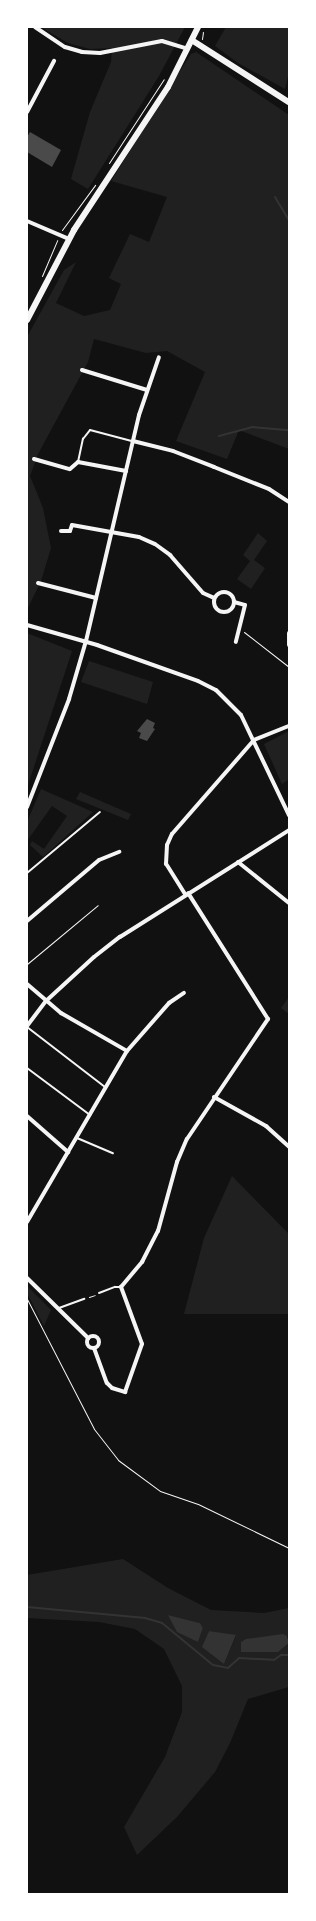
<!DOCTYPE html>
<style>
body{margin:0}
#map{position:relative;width:316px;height:1921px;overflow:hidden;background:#111;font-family:"Exo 2",sans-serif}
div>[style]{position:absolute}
.green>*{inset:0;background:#202020}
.water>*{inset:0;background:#333}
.stream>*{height:2px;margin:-1px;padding:0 1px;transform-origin:1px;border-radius:1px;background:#333}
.building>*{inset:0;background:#4a4a4a}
.path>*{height:1px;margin:-0.5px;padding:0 0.5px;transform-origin:0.5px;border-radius:0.5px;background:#f5f5f5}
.service>*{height:2px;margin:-1px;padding:0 1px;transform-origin:1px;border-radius:1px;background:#f5f5f5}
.minor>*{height:4px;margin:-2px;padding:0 2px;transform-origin:2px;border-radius:2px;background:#f5f5f5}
.minor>.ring{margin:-2px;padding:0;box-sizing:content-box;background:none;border:4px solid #f5f5f5;border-radius:50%}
.secondary>*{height:5.5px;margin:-2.75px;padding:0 2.75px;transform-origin:2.75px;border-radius:2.75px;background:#f5f5f5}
.primary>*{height:6px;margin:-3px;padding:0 3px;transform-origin:3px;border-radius:3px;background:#f5f5f5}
span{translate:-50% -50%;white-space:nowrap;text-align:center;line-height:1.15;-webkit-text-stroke:4px #fff;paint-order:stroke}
.frame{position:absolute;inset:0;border:28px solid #fff;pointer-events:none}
</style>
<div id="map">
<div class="green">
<div style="clip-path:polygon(41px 27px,185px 27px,159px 76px,88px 189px,71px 179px,90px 112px,111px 62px,112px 48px,90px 49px,68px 43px)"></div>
<div style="clip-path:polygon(226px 27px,289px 27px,289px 72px,285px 89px,238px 63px,215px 46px)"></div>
<div style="clip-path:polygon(196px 52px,289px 115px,289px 449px,239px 430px,227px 459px,176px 441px,205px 372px,167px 351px,146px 353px,94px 339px,88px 362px,38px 454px,30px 476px,43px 508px,51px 548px,41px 581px,27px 610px,27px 337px,64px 270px,76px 262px,56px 303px,84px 316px,110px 310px,121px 284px,109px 278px,130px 234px,149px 242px,167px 197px,111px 181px,191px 54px)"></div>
<div style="clip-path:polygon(258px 533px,267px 541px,254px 560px,265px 568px,251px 589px,237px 579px,250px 561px,243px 555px)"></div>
<div style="clip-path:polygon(27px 633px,72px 651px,27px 788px)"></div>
<div style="clip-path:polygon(89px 661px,153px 682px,147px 704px,81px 682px)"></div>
<div style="clip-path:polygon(289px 731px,289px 779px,282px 784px,264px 744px)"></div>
<div style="clip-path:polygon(41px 789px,93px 812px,43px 857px,30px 845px,32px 841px,44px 849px,67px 816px,52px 806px,27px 841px,27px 822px)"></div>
<div style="clip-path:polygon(80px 792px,131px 814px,128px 820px,76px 799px)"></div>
<div style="clip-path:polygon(289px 997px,289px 1014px,281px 1008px)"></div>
<div style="clip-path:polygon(232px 1176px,289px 1234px,289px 1314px,184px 1314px,204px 1238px)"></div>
<div style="clip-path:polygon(27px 1286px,51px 1310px,44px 1326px,27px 1293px)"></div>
<div style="clip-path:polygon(evenodd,123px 1559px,168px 1588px,211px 1610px,264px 1613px,289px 1608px,289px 1639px,287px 1636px,241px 1642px,241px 1651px,278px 1652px,289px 1643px,289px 1687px,248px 1699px,230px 1743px,215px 1772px,177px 1817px,137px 1855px,124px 1827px,165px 1757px,182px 1712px,182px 1686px,164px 1649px,135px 1629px,99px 1622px,27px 1618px,27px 1575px,123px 1559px,168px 1615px,200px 1623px,203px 1628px,198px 1642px,168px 1615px,123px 1559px,209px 1631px,236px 1636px,224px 1664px,206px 1639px,209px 1631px)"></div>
</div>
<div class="water">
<div style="clip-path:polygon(168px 1615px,200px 1623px,203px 1628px,198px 1642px,177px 1632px)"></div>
<div style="clip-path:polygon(209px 1631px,236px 1635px,224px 1664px,202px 1647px)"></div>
<div style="clip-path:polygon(283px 1634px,287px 1636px,289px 1643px,278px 1652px,241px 1652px,241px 1642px,246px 1639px)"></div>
</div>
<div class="stream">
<div style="left:275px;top:197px;width:27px;rotate:59deg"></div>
<div style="left:219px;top:436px;width:34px;rotate:-15deg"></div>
<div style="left:252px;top:427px;width:37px;rotate:5deg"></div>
<div style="left:27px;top:1607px;width:119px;rotate:5.3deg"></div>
<div style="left:145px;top:1618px;width:18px;rotate:16deg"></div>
<div style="left:162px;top:1623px;width:66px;rotate:39.5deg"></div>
<div style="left:213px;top:1665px;width:15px;rotate:11deg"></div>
<div style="left:228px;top:1668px;width:15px;rotate:-42deg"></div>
<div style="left:239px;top:1658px;width:35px;rotate:3deg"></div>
<div style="left:274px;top:1660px;width:9px;rotate:-36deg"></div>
<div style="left:281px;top:1655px;width:8px"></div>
</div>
<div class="building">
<div style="clip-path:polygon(30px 132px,61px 150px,52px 167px,27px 152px,27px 137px)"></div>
<div style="clip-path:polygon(147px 719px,155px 723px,153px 728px,155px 729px,147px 741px,139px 738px,141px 733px,137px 731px)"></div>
</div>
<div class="path">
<div style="left:202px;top:39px;width:7px;rotate:-82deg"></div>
<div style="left:109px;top:163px;width:100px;rotate:-56.8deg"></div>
<div style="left:62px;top:230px;width:56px;rotate:-53.7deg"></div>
<div style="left:42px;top:276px;width:39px;rotate:-67deg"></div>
<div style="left:244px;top:632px;width:57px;rotate:37.9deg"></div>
<div style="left:27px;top:964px;width:92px;rotate:-39.7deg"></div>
<div style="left:89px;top:1297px;width:6px;rotate:-18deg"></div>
<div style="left:27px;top:1299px;width:146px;rotate:62.7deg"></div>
<div style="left:94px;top:1429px;width:39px;rotate:52deg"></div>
<div style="left:118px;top:1460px;width:52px;rotate:36.4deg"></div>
<div style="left:160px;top:1491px;width:40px;rotate:18.9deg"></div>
<div style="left:198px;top:1504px;width:101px;rotate:25.8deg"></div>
</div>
<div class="service">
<div style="left:78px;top:462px;width:24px;rotate:-78deg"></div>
<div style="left:83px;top:439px;width:11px;rotate:-52deg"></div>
<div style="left:90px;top:430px;width:43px;rotate:14.7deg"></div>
<div style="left:27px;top:873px;width:95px;rotate:-39.9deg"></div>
<div style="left:27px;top:1027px;width:98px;rotate:37.6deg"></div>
<div style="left:27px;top:1068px;width:79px;rotate:36.7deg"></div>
<div style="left:77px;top:1138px;width:39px;rotate:23deg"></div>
<div style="left:99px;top:1293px;width:17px;rotate:-21deg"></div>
<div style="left:115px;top:1287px;width:5px"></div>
<div style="left:59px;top:1308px;width:27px;rotate:-20deg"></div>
</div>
<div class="minor">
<div style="left:35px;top:27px;width:36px;rotate:34deg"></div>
<div style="left:65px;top:47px;width:18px;rotate:16deg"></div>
<div style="left:82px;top:52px;width:18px;rotate:3deg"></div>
<div style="left:100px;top:53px;width:63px;rotate:-11deg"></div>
<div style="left:162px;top:41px;width:27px;rotate:17deg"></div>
<div style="left:27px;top:112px;width:58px;rotate:-62.1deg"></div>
<div style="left:27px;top:221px;width:46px;rotate:23.2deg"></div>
<div style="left:82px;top:370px;width:68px;rotate:17.1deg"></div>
<div style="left:133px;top:441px;width:41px;rotate:14deg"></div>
<div style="left:173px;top:451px;width:44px;rotate:21.3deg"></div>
<div style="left:214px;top:467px;width:59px;rotate:21.8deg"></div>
<div style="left:269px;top:489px;width:24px;rotate:33deg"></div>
<div style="left:34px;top:459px;width:37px;rotate:16deg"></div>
<div style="left:70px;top:469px;width:11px;rotate:-41deg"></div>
<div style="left:78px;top:462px;width:49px;rotate:10.6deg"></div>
<div style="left:61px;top:531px;width:9px"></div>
<div style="left:70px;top:531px;width:6px;rotate:-72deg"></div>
<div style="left:72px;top:525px;width:68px;rotate:10.2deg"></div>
<div style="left:139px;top:537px;width:17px;rotate:24deg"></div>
<div style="left:155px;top:544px;width:19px;rotate:36deg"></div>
<div style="left:170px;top:555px;width:50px;rotate:49deg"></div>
<div style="left:203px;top:593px;width:12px;rotate:24deg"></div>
<div style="left:38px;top:583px;width:60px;rotate:14.5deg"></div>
<div class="ring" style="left:214px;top:592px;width:16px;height:16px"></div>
<div style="left:234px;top:602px;width:11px;rotate:15deg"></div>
<div style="left:245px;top:605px;width:38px;rotate:104deg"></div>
<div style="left:27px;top:625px;width:73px;rotate:15.9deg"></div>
<div style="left:97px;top:645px;width:107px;rotate:19.6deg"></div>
<div style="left:198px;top:681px;width:20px;rotate:27deg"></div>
<div style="left:216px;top:690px;width:35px;rotate:45deg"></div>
<div style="left:241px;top:715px;width:111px;rotate:64.4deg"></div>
<div style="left:289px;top:633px;width:12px;rotate:90deg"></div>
<div style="left:27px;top:807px;width:116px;rotate:-68.7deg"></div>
<div style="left:69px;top:699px;width:60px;rotate:-73.7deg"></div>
<div style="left:86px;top:641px;width:232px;rotate:-76.8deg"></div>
<div style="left:139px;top:415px;width:61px;rotate:-71deg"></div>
<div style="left:238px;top:862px;width:65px;rotate:38.8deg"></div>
<div style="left:185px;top:894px;width:36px;rotate:-122deg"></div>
<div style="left:166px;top:864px;width:19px;rotate:-87deg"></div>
<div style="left:167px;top:845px;width:12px;rotate:-66deg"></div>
<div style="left:172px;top:834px;width:125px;rotate:-48.9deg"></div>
<div style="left:254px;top:740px;width:38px;rotate:-22deg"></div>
<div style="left:27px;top:921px;width:94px;rotate:-40.3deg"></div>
<div style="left:99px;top:860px;width:22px;rotate:-22deg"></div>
<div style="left:27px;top:984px;width:45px;rotate:40.5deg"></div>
<div style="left:61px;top:1013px;width:76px;rotate:29.9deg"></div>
<div style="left:27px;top:1026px;width:31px;rotate:-53deg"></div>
<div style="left:46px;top:1001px;width:65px;rotate:-42.5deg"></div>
<div style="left:94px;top:957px;width:33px;rotate:-38deg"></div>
<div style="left:120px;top:937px;width:200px;rotate:-32.3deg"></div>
<div style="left:214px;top:1097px;width:60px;rotate:29.1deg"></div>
<div style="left:266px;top:1126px;width:31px;rotate:42deg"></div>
<div style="left:27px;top:1116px;width:55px;rotate:41.3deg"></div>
<div style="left:27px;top:1222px;width:198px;rotate:-59.7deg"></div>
<div style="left:127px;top:1051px;width:64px;rotate:-48.8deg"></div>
<div style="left:169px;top:1003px;width:18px;rotate:-34deg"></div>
<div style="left:27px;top:1278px;width:86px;rotate:44.5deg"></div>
<div class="ring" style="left:87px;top:1336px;width:8px;height:8px"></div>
<div style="left:94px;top:1348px;width:37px;rotate:70deg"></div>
<div style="left:107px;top:1383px;width:7px;rotate:45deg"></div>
<div style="left:112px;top:1388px;width:14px;rotate:17deg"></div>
<div style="left:125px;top:1392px;width:51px;rotate:-70.5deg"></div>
<div style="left:142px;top:1344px;width:61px;rotate:-110.2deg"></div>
<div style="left:121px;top:1287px;width:33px;rotate:-50deg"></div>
<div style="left:142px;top:1262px;width:35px;rotate:-63deg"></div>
<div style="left:158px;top:1231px;width:72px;rotate:-74.6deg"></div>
<div style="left:177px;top:1162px;width:25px;rotate:-67deg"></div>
<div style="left:187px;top:1139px;width:145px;rotate:-56deg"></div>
<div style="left:268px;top:1019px;width:149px;rotate:-122.4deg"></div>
</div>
<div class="secondary">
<div style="left:192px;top:40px;width:115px;rotate:32.6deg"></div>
</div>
<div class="primary">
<div style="left:27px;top:320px;width:102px;rotate:-62.4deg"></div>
<div style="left:74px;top:230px;width:171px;rotate:-56.7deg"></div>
<div style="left:168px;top:87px;width:67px;rotate:-63.4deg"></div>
</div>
<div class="frame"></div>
</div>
